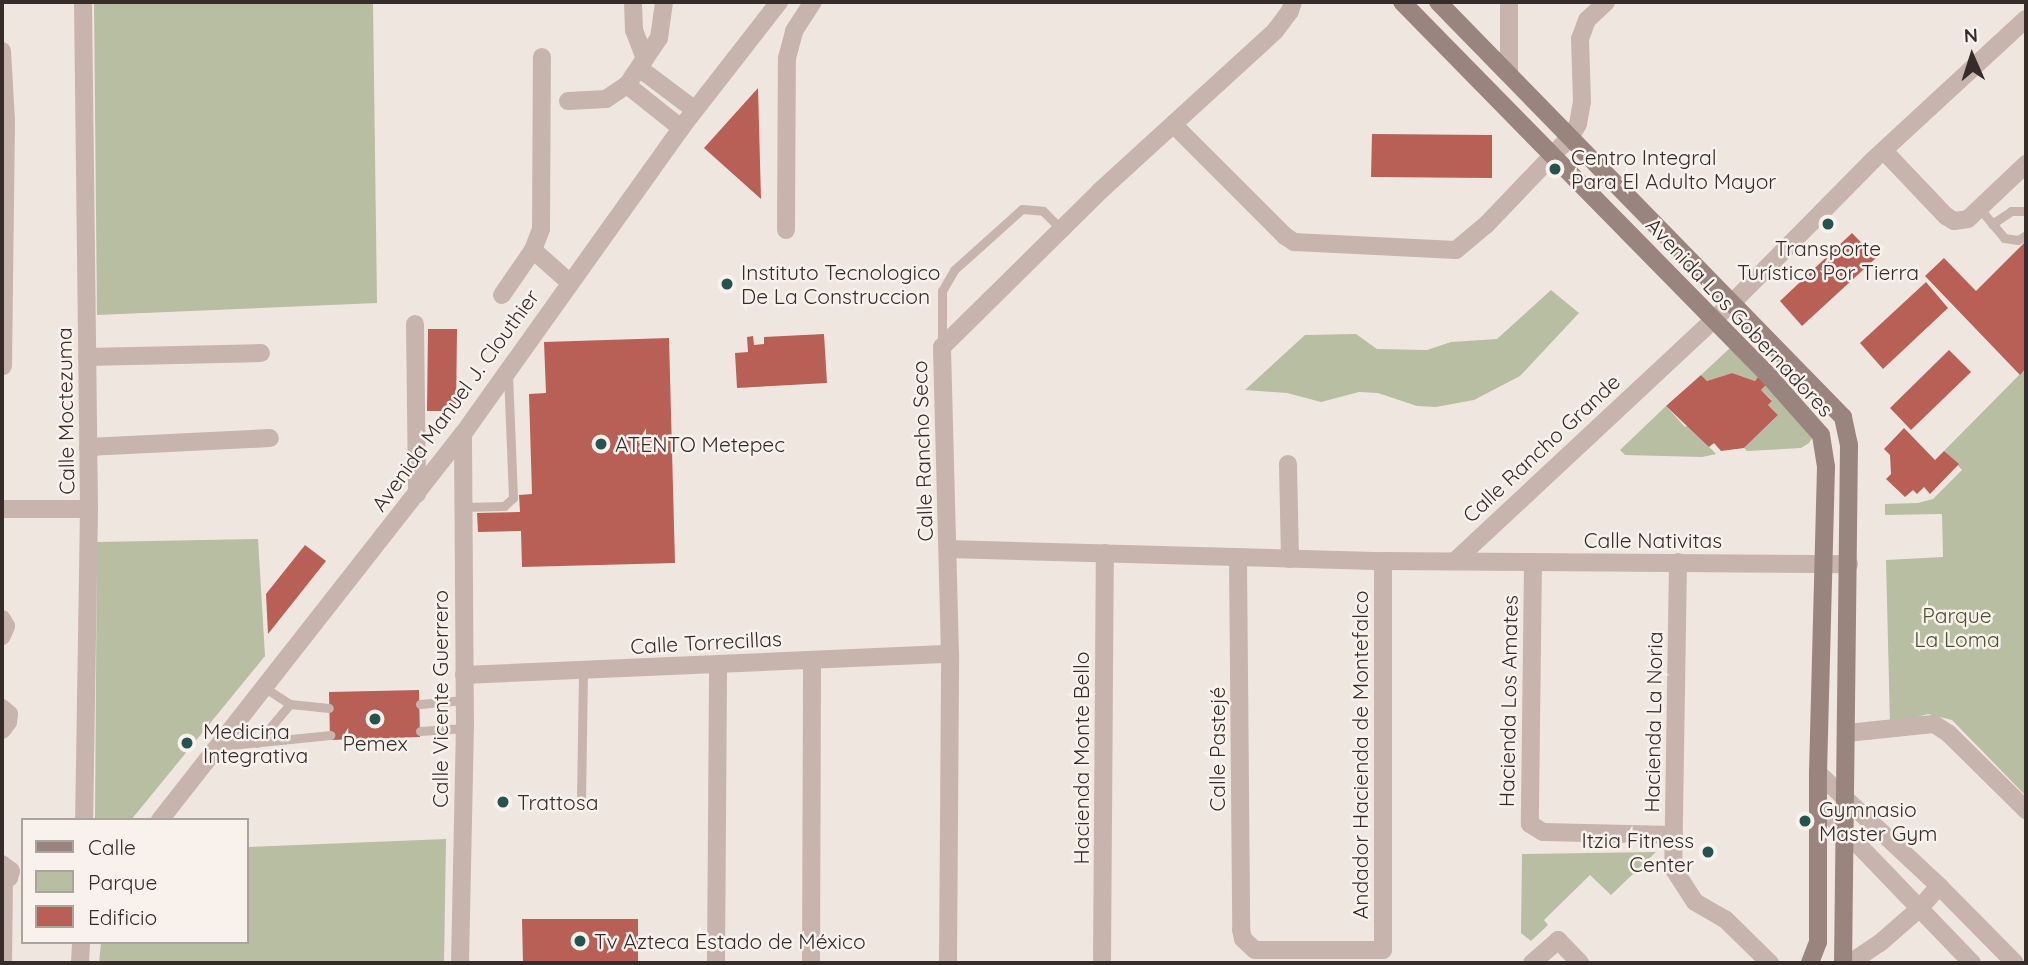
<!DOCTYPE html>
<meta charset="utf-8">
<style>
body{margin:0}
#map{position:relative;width:2028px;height:965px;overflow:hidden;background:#f0e6e0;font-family:Quicksand,sans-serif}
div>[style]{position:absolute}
.green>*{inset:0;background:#b8bea1}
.building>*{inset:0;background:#b86056}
.lane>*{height:9px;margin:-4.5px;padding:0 4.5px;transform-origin:4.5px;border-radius:4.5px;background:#c7b5ad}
.street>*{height:18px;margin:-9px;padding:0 9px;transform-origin:9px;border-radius:9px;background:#c7b5ad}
.secondary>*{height:18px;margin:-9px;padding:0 9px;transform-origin:9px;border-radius:9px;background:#9a857e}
.dots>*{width:19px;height:19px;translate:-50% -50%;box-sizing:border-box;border:4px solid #f8f1ec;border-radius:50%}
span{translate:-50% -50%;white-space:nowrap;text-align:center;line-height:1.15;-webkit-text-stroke:5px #f8f1ec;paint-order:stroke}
.poi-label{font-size:21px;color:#362d2b}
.left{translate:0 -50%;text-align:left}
.right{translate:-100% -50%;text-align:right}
.street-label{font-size:21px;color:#362d2b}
.park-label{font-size:21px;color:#4a5231}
.frame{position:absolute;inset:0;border:4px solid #362d2b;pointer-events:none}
.legend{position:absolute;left:21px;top:818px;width:228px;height:126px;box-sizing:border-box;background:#f8f1ec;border:2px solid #aaa39f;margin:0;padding:9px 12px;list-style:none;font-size:21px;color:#362d2b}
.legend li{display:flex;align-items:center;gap:14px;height:35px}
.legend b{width:35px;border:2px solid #aaa39f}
.north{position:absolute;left:1937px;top:21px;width:70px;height:70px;-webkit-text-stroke:5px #f8f1ec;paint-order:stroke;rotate:357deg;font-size:19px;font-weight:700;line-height:28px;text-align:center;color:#362d2b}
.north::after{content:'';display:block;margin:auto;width:24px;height:32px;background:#362d2b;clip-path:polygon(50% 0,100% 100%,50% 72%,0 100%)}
</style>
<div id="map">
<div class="green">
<div style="clip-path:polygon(94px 2px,373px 2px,377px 303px,97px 315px)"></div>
<div style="clip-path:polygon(1551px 290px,1579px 313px,1520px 376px,1474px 400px,1436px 407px,1417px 406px,1378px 393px,1359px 392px,1321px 402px,1287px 393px,1245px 390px,1305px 335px,1356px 334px,1377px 349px,1427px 350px,1451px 342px,1497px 339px)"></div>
<div style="clip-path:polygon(1730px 348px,1758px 377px,1755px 381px,1732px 373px,1707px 381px,1701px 375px)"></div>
<div style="clip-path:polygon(2026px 368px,2026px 796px,1952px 720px,1928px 714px,1890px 725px,1886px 560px,1943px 557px,1942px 514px,1885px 515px,1885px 504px,1918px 503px,1933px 499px,1962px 470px,1944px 451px)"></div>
<div style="clip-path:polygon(1766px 385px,1813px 437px,1809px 443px,1801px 448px,1747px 451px,1744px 448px,1778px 415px,1768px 405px,1772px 400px,1761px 390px)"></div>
<div style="clip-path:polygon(1666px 406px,1685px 427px,1688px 425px,1716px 454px,1702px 457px,1625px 455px,1620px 450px)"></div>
<div style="clip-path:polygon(258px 539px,265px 656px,131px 820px,95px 820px,97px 542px)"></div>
<div style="clip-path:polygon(446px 839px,444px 963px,99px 963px,101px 942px,247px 942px,247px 847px)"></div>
<div style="clip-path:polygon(1656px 852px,1611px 895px,1590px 875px,1544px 920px,1548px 925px,1531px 941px,1521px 933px,1522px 854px)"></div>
</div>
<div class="building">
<div style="clip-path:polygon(758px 88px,761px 199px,704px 148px)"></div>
<div style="clip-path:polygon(1372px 134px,1492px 135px,1492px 178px,1371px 177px)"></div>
<div style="clip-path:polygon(1852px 233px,1876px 258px,1802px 326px,1780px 301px)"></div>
<div style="clip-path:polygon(2026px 241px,2026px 368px,2020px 375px,1925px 276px,1944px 258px,1976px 291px)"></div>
<div style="clip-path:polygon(1926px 282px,1948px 308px,1883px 369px,1860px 343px)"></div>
<div style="clip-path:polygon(428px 329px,457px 329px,456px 411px,427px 411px)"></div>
<div style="clip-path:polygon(824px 334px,827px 383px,737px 388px,735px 353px,748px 352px,747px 337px,753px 336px,754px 345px,764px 344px,764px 337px)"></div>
<div style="clip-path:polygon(669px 338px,675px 563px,522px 567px,521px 531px,478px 532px,477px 513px,520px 512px,519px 495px,532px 494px,529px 394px,546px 393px,544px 342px)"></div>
<div style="clip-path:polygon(1949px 350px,1971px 372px,1911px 430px,1890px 408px)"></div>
<div style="clip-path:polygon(1732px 373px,1755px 381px,1758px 377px,1766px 385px,1761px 390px,1772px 401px,1768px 405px,1778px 415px,1744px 448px,1721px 451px,1714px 443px,1709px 447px,1666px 406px,1701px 375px,1707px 381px)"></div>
<div style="clip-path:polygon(1904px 428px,1935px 460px,1944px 451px,1959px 464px,1930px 494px,1924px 487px,1917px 494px,1913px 490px,1905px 497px,1886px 479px,1891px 474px,1890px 455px,1884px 449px)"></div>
<div style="clip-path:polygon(305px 545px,326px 561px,268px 634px,266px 594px)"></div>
<div style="clip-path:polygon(419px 690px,420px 737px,330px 740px,329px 692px)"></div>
<div style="clip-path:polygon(522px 919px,638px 919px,638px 963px,523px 963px)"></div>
</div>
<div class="lane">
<div style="left:1980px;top:209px;width:38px;rotate:50deg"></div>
<div style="left:2004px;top:238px;width:14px;rotate:8deg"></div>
<div style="left:2018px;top:240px;width:9px;rotate:-32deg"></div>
<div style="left:1992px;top:224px;width:23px;rotate:-34deg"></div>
<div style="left:2011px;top:211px;width:15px"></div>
<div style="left:942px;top:344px;width:53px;rotate:-90deg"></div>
<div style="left:942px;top:291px;width:24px;rotate:-60deg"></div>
<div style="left:954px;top:270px;width:91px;rotate:-41.9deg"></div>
<div style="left:1022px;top:209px;width:21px;rotate:5deg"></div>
<div style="left:1043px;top:211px;width:25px;rotate:45deg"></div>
<div style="left:464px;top:507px;width:40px;rotate:-1.4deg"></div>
<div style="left:504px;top:506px;width:12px;rotate:-42deg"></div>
<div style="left:513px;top:498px;width:123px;rotate:-92.3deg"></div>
<div style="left:265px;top:688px;width:30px;rotate:33deg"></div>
<div style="left:290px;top:704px;width:39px;rotate:6deg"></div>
<div style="left:420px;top:704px;width:44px;rotate:-5.2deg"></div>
<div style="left:420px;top:731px;width:45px;rotate:-3.8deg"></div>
<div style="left:257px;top:743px;width:51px;rotate:-49.8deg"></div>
<div style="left:220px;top:746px;width:111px;rotate:-5.7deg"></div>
<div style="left:581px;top:800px;width:130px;rotate:-89.1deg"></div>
</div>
<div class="street">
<div style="left:83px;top:2px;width:507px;rotate:89.32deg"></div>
<div style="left:89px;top:509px;width:311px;rotate:90.9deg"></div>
<div style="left:633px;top:2px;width:28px;rotate:88deg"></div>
<div style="left:634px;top:30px;width:31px;rotate:69deg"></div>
<div style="left:2px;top:51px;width:70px;rotate:86.7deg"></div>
<div style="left:6px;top:121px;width:245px;rotate:90.7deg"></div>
<div style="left:639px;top:68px;width:70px;rotate:36.9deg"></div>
<div style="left:1509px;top:73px;width:71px;rotate:-90deg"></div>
<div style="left:627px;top:85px;width:69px;rotate:38.5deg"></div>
<div style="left:568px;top:101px;width:38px;rotate:-3deg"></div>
<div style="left:606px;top:99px;width:25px;rotate:-34deg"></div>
<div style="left:627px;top:85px;width:57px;rotate:-55.8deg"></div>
<div style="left:659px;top:38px;width:36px;rotate:-82deg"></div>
<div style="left:1175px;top:126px;width:156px;rotate:45deg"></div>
<div style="left:1285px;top:236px;width:11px;rotate:34deg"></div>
<div style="left:1294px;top:242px;width:162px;rotate:2.8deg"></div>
<div style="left:1456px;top:250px;width:39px;rotate:-40deg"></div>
<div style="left:1486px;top:225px;width:123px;rotate:-46.3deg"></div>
<div style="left:1571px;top:136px;width:14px;rotate:-60deg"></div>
<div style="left:1578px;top:124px;width:22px;rotate:-80deg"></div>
<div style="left:1582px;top:102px;width:63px;rotate:-91.8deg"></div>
<div style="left:1580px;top:39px;width:20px;rotate:-70deg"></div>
<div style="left:1587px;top:20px;width:26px;rotate:-43deg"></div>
<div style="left:1884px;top:151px;width:90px;rotate:46.4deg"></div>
<div style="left:1946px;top:216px;width:9px;rotate:32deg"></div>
<div style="left:1954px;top:221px;width:14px;rotate:-8deg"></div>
<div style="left:1968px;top:219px;width:80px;rotate:-43.5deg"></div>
<div style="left:786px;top:230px;width:172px;rotate:-89.7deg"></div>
<div style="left:787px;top:58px;width:28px;rotate:-75deg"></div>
<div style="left:794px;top:31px;width:35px;rotate:-57deg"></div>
<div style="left:533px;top:250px;width:48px;rotate:41.6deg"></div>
<div style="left:502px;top:295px;width:55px;rotate:-55.4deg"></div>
<div style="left:533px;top:250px;width:22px;rotate:-69deg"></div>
<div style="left:541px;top:229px;width:172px;rotate:-89.7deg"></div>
<div style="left:415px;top:324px;width:170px;rotate:89.3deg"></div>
<div style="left:87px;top:357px;width:174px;rotate:-1.3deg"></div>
<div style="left:88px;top:447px;width:182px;rotate:-2.8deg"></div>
<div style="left:1288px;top:464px;width:95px;rotate:88.8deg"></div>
<div style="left:2px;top:509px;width:87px"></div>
<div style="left:948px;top:549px;width:435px;rotate:1.6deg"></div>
<div style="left:1383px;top:561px;width:466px;rotate:0.4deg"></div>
<div style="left:1238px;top:558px;width:372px;rotate:89.5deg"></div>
<div style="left:1241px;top:930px;width:9px;rotate:77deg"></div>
<div style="left:1243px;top:939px;width:16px;rotate:43deg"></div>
<div style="left:1255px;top:950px;width:128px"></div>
<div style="left:1383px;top:950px;width:389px;rotate:-90deg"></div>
<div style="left:1456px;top:560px;width:379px;rotate:-43deg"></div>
<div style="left:1733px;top:302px;width:199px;rotate:-45.4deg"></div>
<div style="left:1873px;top:160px;width:208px;rotate:-42.7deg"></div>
<div style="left:1533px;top:562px;width:262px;rotate:90.7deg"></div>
<div style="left:1530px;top:824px;width:15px;rotate:32deg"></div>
<div style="left:1543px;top:832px;width:131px;rotate:1.3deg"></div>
<div style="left:1678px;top:562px;width:306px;rotate:90.9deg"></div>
<div style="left:1673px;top:868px;width:40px;rotate:57.1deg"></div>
<div style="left:1695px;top:902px;width:34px;rotate:30deg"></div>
<div style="left:1725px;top:919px;width:63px;rotate:44.4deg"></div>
<div style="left:2px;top:619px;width:8px;rotate:60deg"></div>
<div style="left:6px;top:626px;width:11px;rotate:112deg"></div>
<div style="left:464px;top:675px;width:486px;rotate:-2.5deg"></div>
<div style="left:2px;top:708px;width:9px;rotate:41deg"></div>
<div style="left:9px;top:714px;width:8px;rotate:97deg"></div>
<div style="left:8px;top:722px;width:10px;rotate:127deg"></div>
<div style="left:1847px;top:733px;width:87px;rotate:-5.9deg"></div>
<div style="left:1934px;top:724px;width:17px;rotate:33deg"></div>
<div style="left:1948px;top:733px;width:110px;rotate:44.6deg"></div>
<div style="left:1818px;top:773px;width:166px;rotate:43deg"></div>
<div style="left:1939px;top:886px;width:108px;rotate:45.4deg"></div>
<div style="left:1819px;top:804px;width:221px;rotate:46.1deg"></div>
<div style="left:160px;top:820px;width:491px;rotate:-51.9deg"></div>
<div style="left:463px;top:434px;width:376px;rotate:-54.5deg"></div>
<div style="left:681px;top:128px;width:160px;rotate:-52.1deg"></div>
<div style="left:2px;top:864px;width:11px;rotate:38deg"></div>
<div style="left:11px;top:871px;width:7px;rotate:106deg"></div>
<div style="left:9px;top:878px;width:8px;rotate:157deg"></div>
<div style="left:3px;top:963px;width:82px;rotate:-89.3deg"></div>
<div style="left:80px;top:963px;width:21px;rotate:-87deg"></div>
<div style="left:460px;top:963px;width:235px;rotate:-88.8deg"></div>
<div style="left:465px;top:728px;width:294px;rotate:-90.4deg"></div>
<div style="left:716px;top:963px;width:298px;rotate:-89.6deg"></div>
<div style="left:811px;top:963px;width:303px;rotate:-89.8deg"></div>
<div style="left:948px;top:963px;width:309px;rotate:-89.6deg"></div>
<div style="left:950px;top:654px;width:307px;rotate:-91.5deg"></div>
<div style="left:942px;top:347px;width:222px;rotate:-44.6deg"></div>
<div style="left:1100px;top:191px;width:237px;rotate:-42.4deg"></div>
<div style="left:1275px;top:31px;width:25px;rotate:-53deg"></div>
<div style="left:1290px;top:11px;width:9px;rotate:-72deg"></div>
<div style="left:1102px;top:963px;width:410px;rotate:-89.6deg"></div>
<div style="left:1532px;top:963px;width:35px;rotate:-41deg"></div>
<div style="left:1558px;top:940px;width:32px;rotate:46deg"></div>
<div style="left:1850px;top:963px;width:36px;rotate:-34deg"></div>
<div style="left:1880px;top:943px;width:52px;rotate:-41.1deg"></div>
<div style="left:1919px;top:909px;width:30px;rotate:-49deg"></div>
</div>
<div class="secondary">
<div style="left:1402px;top:2px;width:523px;rotate:45.54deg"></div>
<div style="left:1768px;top:375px;width:80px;rotate:48.5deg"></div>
<div style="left:1821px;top:435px;width:32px;rotate:81deg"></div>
<div style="left:1826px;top:467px;width:306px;rotate:91.5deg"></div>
<div style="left:1818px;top:773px;width:169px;rotate:90deg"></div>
<div style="left:1818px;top:942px;width:22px;rotate:111deg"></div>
<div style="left:1438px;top:2px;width:580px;rotate:45.7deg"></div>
<div style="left:1843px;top:417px;width:29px;rotate:78deg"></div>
<div style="left:1849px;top:445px;width:518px;rotate:90.66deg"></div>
</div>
<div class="dots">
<div style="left:1555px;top:169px;background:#255350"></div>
<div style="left:1828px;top:224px;background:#255350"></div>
<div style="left:727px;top:284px;background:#255350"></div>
<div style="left:601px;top:444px;background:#255350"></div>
<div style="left:375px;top:719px;background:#255350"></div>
<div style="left:187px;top:743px;background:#255350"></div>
<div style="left:503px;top:802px;background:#255350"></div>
<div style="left:1805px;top:821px;background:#255350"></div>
<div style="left:1708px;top:852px;background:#255350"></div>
<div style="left:580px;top:941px;background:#255350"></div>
</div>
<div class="poi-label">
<span class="left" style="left:1571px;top:169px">Centro Integral<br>Para El Adulto Mayor</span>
<span style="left:1828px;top:260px">Transporte<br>Turístico Por Tierra</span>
<span class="left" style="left:741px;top:284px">Instituto Tecnologico<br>De La Construccion</span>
<span class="left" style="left:615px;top:444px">ATENTO Metepec</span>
<span class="left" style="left:203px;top:743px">Medicina<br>Integrativa</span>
<span style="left:375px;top:743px">Pemex</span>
<span class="left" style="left:517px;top:802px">Trattosa</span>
<span class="left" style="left:1819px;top:821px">Gymnasio<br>Master Gym</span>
<span class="right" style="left:1694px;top:852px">Itzia Fitness<br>Center</span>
<span class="left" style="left:594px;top:941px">Tv Azteca Estado de México</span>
</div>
<div class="street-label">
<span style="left:1740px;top:317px;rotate:47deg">Avenida Los Gobernadores</span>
<span style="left:455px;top:400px;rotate:-54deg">Avenida Manuel J. Clouthier</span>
<span style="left:65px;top:411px;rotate:-91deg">Calle Moctezuma</span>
<span style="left:1541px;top:448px;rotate:-43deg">Calle Rancho Grande</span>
<span style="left:922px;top:451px;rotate:-92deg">Calle Rancho Seco</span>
<span style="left:1653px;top:540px">Calle Nativitas</span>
<span style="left:706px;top:642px;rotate:-3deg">Calle Torrecillas</span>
<span style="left:440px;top:699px;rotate:-90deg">Calle Vicente Guerrero</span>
<span style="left:1508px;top:701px;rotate:-89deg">Hacienda Los Amates</span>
<span style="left:1653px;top:722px;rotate:-89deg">Hacienda La Noria</span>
<span style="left:1217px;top:749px;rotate:-90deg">Calle Pastejé</span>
<span style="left:1360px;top:755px;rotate:-90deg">Andador Hacienda de Montefalco</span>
<span style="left:1081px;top:758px;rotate:-90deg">Hacienda Monte Bello</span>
</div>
<div class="park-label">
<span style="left:1957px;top:627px">Parque<br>La Loma</span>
</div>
<div class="frame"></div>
<ul class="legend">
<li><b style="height:9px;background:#9a857e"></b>Calle</li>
<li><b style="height:19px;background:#b8bea1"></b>Parque</li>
<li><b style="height:19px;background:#b86056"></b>Edificio</li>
</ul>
<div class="north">N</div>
</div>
